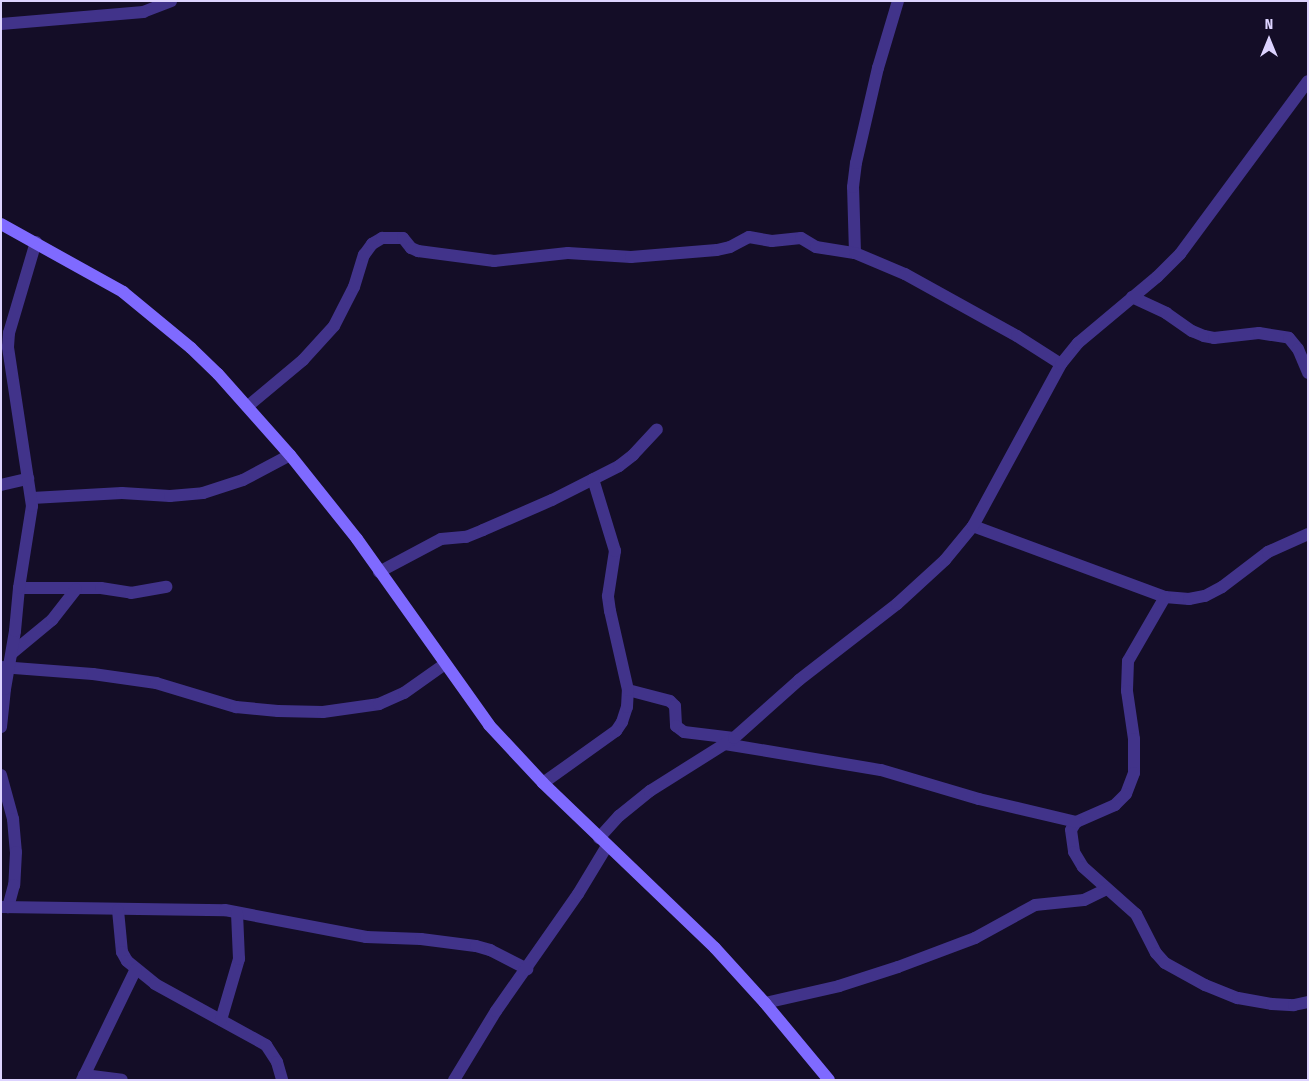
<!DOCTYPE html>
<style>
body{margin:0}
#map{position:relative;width:1309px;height:1081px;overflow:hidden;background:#140d27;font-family:"Fira Sans Condensed",sans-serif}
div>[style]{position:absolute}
.street>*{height:12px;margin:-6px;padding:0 6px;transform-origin:6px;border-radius:6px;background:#41338a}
.secondary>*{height:12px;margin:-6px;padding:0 6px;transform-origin:6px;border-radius:6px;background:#7f6aff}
span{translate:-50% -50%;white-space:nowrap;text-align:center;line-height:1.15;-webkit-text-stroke:4.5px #140d27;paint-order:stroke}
.frame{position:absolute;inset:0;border:2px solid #ddd3ff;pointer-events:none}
.north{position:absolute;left:1244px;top:15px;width:50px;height:50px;-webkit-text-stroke:4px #140d27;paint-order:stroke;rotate:0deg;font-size:14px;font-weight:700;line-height:20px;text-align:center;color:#ddd3ff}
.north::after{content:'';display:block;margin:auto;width:18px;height:22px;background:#ddd3ff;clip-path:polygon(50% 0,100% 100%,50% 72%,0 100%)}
</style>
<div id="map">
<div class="street">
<div style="left:1px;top:24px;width:143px;rotate:-4.8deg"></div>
<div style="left:143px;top:12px;width:30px;rotate:-21deg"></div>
<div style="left:855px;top:253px;width:66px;rotate:-91.7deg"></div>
<div style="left:853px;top:187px;width:24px;rotate:-83deg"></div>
<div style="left:856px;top:163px;width:98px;rotate:-77deg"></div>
<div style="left:878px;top:68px;width:70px;rotate:-73.4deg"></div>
<div style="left:1132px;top:297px;width:38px;rotate:25deg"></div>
<div style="left:1166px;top:313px;width:32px;rotate:35deg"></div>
<div style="left:1192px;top:331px;width:13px;rotate:23deg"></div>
<div style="left:1204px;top:336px;width:10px;rotate:11deg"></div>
<div style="left:1214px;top:338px;width:45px;rotate:-6.3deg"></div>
<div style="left:1259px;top:333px;width:30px;rotate:9deg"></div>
<div style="left:1289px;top:338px;width:14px;rotate:51deg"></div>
<div style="left:1298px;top:349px;width:26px;rotate:67deg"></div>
<div style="left:248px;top:406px;width:72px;rotate:-39.9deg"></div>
<div style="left:303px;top:360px;width:46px;rotate:-47.6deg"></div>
<div style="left:334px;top:326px;width:44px;rotate:-62.9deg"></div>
<div style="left:354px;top:287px;width:34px;rotate:-73deg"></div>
<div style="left:364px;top:255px;width:14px;rotate:-54deg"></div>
<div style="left:372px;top:244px;width:12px;rotate:-31deg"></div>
<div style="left:382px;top:238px;width:21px"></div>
<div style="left:403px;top:238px;width:13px;rotate:51deg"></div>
<div style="left:411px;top:248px;width:8px;rotate:23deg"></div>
<div style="left:418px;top:251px;width:77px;rotate:7.5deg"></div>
<div style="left:494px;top:261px;width:74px;rotate:-6.2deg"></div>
<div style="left:568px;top:253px;width:63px;rotate:3.6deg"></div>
<div style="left:631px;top:257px;width:86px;rotate:-4.7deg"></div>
<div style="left:717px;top:250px;width:13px;rotate:-13deg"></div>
<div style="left:730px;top:247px;width:21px;rotate:-28deg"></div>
<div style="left:749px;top:237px;width:23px;rotate:10deg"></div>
<div style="left:772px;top:241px;width:29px;rotate:-6deg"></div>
<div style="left:801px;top:238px;width:17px;rotate:31deg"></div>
<div style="left:816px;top:247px;width:39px;rotate:9deg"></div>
<div style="left:855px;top:253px;width:54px;rotate:22.8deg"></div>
<div style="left:905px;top:274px;width:128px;rotate:29deg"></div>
<div style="left:1017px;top:336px;width:52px;rotate:32.5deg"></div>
<div style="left:1px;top:485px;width:28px;rotate:-13deg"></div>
<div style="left:32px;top:498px;width:90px;rotate:-3.2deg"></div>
<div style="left:122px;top:493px;width:48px;rotate:3.6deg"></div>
<div style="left:170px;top:496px;width:33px;rotate:-5deg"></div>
<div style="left:203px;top:493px;width:42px;rotate:-18deg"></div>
<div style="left:243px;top:480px;width:53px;rotate:-28deg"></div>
<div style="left:973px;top:526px;width:205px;rotate:20.3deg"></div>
<div style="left:1165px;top:597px;width:24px;rotate:5deg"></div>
<div style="left:1189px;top:599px;width:16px;rotate:-11deg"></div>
<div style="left:1205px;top:596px;width:19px;rotate:-28deg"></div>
<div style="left:1222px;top:587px;width:58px;rotate:-37.3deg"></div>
<div style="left:1268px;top:552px;width:44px;rotate:-24.2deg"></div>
<div style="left:379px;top:572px;width:70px;rotate:-28deg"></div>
<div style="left:441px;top:539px;width:25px;rotate:-5deg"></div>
<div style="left:466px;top:537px;width:18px;rotate:-22deg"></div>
<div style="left:483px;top:530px;width:75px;rotate:-23.5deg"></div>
<div style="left:552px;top:500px;width:75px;rotate:-26.9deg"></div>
<div style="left:619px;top:466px;width:18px;rotate:-38deg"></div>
<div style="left:633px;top:455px;width:35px;rotate:-47deg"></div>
<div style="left:19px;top:588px;width:82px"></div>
<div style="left:101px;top:588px;width:30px;rotate:9deg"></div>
<div style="left:131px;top:593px;width:36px;rotate:-10deg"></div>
<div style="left:1165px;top:597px;width:74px;rotate:120deg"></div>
<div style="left:1128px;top:661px;width:30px;rotate:92deg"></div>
<div style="left:1127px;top:691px;width:49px;rotate:81.7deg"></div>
<div style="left:1134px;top:739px;width:34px;rotate:90deg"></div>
<div style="left:1134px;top:773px;width:22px;rotate:111deg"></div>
<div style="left:1126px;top:794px;width:16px;rotate:135deg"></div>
<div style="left:1115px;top:805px;width:43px;rotate:156.4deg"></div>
<div style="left:1076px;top:822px;width:9px;rotate:122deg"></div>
<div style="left:1071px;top:830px;width:22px;rotate:82deg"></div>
<div style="left:1074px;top:852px;width:17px;rotate:59deg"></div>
<div style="left:1083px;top:867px;width:71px;rotate:41.6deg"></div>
<div style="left:1136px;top:914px;width:44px;rotate:62.9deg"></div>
<div style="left:1156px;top:953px;width:13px;rotate:48deg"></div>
<div style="left:1165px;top:963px;width:46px;rotate:28.8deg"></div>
<div style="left:1205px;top:985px;width:35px;rotate:22deg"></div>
<div style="left:1238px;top:998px;width:35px;rotate:10deg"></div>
<div style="left:1272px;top:1004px;width:22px;rotate:3deg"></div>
<div style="left:1294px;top:1005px;width:14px;rotate:-12deg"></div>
<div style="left:12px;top:653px;width:52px;rotate:-39.5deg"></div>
<div style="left:52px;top:620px;width:39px;rotate:-52deg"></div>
<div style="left:1px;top:667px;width:92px;rotate:4.4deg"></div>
<div style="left:93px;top:674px;width:64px;rotate:8.1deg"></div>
<div style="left:156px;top:683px;width:84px;rotate:16.7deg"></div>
<div style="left:236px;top:707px;width:42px;rotate:5.4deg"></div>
<div style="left:278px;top:711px;width:45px;rotate:1.3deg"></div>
<div style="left:323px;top:712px;width:57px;rotate:-8.1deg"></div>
<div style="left:379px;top:704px;width:27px;rotate:-24deg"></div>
<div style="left:404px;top:693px;width:50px;rotate:-35.3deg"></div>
<div style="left:628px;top:690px;width:43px;rotate:14.7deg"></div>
<div style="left:670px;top:701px;width:7px;rotate:45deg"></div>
<div style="left:675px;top:706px;width:20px;rotate:87deg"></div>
<div style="left:676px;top:726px;width:10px;rotate:37deg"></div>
<div style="left:684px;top:732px;width:50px;rotate:6.8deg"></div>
<div style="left:1px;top:727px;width:38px;rotate:-84deg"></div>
<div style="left:5px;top:689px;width:59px;rotate:-80.2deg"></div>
<div style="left:15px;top:631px;width:43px;rotate:-84.7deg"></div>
<div style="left:19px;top:588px;width:83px;rotate:-81deg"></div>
<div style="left:32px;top:506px;width:161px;rotate:-98.6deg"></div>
<div style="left:8px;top:347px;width:14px;rotate:-86deg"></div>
<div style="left:9px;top:333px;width:95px;rotate:-73.5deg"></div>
<div style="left:725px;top:744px;width:158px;rotate:9.5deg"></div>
<div style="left:881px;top:770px;width:102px;rotate:16.5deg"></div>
<div style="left:979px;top:799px;width:100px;rotate:13.3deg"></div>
<div style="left:1px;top:775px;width:46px;rotate:74.7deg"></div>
<div style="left:13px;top:819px;width:33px;rotate:85deg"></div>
<div style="left:16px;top:852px;width:33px;rotate:93deg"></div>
<div style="left:14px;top:885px;width:23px;rotate:105deg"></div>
<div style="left:543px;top:783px;width:90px;rotate:-35.5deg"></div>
<div style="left:616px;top:731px;width:11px;rotate:-56deg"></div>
<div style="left:622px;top:722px;width:16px;rotate:-72deg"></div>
<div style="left:627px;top:707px;width:17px;rotate:-87deg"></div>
<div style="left:628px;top:690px;width:81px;rotate:-102.8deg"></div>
<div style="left:610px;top:611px;width:15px;rotate:-98deg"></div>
<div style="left:608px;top:596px;width:46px;rotate:-81.2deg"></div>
<div style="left:615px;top:551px;width:75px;rotate:-107deg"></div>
<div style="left:599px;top:838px;width:30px;rotate:-48deg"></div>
<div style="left:619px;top:816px;width:40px;rotate:-39deg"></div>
<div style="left:650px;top:791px;width:99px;rotate:-32.2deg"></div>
<div style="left:734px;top:738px;width:87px;rotate:-41.7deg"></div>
<div style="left:799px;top:680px;width:124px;rotate:-37.8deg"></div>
<div style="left:897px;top:604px;width:65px;rotate:-42.5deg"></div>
<div style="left:945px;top:560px;width:44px;rotate:-50.5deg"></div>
<div style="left:973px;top:526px;width:184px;rotate:-61.5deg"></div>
<div style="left:1061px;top:364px;width:27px;rotate:-51deg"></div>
<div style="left:1078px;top:343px;width:103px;rotate:-39.9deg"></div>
<div style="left:1157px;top:277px;width:33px;rotate:-45deg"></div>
<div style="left:1180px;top:254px;width:215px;rotate:-53.5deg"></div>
<div style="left:1px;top:907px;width:224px;rotate:0.8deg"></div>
<div style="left:225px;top:910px;width:144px;rotate:10.8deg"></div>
<div style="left:366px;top:937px;width:55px;rotate:2.1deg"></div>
<div style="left:421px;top:939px;width:55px;rotate:7.3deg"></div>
<div style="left:476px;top:946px;width:15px;rotate:16deg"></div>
<div style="left:490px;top:950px;width:42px;rotate:27.2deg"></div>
<div style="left:118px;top:910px;width:42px;rotate:84.6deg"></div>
<div style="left:122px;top:952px;width:10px;rotate:61deg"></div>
<div style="left:127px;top:961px;width:36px;rotate:39deg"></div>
<div style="left:155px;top:984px;width:127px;rotate:28.8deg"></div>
<div style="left:266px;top:1045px;width:20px;rotate:57deg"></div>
<div style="left:277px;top:1062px;width:19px;rotate:74deg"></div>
<div style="left:765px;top:1003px;width:76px;rotate:-12.9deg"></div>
<div style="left:839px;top:986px;width:62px;rotate:-17.9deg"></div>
<div style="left:898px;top:967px;width:82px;rotate:-20.6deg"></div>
<div style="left:975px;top:938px;width:68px;rotate:-28.8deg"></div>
<div style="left:1035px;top:905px;width:49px;rotate:-5.8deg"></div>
<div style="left:1084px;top:900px;width:25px;rotate:-26deg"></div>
<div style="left:221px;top:1020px;width:64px;rotate:-73.6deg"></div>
<div style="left:239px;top:959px;width:46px;rotate:-92.5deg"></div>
<div style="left:84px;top:1075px;width:38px;rotate:7deg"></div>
<div style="left:82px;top:1080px;width:123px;rotate:-64.1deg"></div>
<div style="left:454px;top:1080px;width:81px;rotate:-58.7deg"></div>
<div style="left:496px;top:1011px;width:143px;rotate:-55deg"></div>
<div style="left:578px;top:894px;width:56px;rotate:-58.9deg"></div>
</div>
<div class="secondary">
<div style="left:1px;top:224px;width:140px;rotate:29.1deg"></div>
<div style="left:123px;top:292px;width:88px;rotate:39.5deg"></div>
<div style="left:191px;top:348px;width:37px;rotate:44deg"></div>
<div style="left:218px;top:374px;width:108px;rotate:48.4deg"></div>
<div style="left:290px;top:455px;width:107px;rotate:51.4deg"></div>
<div style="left:357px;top:539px;width:228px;rotate:54.6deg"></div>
<div style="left:489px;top:725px;width:79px;rotate:47deg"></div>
<div style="left:543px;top:783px;width:238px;rotate:43.8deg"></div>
<div style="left:715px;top:948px;width:74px;rotate:47.7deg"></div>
<div style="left:765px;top:1003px;width:100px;rotate:50.3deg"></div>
</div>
<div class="frame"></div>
<div class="north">N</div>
</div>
